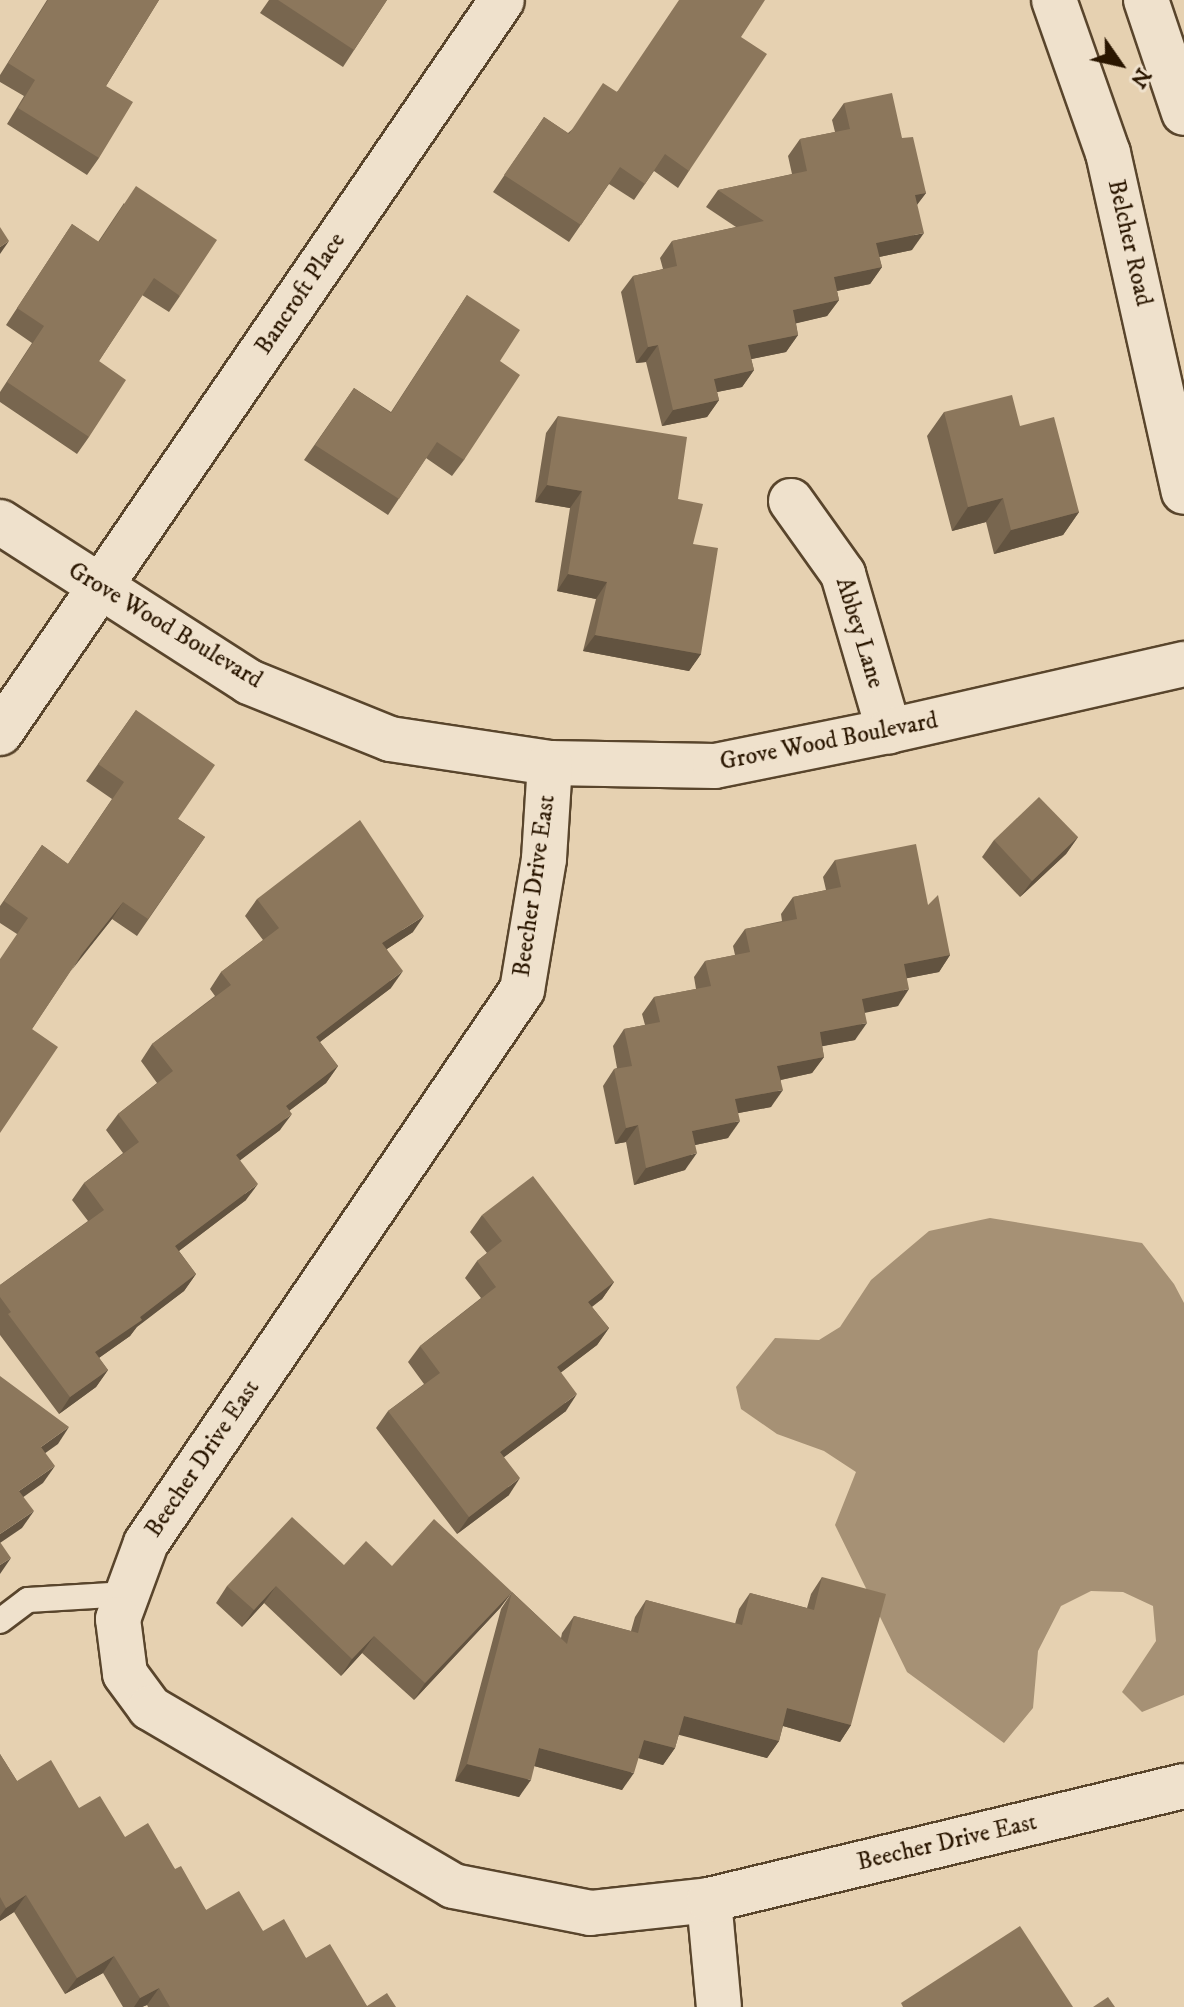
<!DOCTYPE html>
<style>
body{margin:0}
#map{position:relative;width:1184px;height:2007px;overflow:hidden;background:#e6d1b1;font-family:"IM FELL DW Pica",serif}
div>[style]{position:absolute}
.water>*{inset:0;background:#a69175}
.roads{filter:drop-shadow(2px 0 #59452c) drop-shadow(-2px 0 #59452c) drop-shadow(0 2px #59452c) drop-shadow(0 -2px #59452c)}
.service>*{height:24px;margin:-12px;padding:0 12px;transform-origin:12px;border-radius:12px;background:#efe1cc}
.minor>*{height:44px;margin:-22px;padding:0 22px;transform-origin:22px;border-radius:22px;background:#efe1cc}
.secondary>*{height:44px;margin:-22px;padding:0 22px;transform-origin:22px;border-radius:22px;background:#efe1cc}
.wall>*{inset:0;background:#78664f}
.shaded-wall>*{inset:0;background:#625340}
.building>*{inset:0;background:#8c775c}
span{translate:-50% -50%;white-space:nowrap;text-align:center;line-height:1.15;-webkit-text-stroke:6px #efe1cc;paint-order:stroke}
.street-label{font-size:24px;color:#2a1600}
.north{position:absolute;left:1080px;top:24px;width:80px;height:80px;-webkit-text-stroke:6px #efe1cc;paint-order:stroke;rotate:124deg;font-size:22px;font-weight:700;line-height:32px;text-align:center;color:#2a1600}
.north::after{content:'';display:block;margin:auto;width:28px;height:36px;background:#2a1600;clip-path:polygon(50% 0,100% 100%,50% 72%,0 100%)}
</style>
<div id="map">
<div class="water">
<div style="clip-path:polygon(990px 1218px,1142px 1243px,1174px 1284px,1184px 1303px,1184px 1695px,1142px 1712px,1122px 1692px,1156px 1641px,1153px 1606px,1123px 1592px,1091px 1591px,1061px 1606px,1038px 1651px,1033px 1708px,1004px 1743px,907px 1672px,835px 1525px,856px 1472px,824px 1451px,777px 1434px,741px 1409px,736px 1387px,775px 1338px,819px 1340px,840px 1327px,871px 1280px,929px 1231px)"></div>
</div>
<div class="roads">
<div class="service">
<div style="left:0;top:1621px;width:35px;rotate:-37deg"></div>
<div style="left:28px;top:1600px;width:99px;rotate:-3.5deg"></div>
</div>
<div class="minor">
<div style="left:791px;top:501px;width:90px;rotate:54.5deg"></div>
<div style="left:843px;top:574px;width:164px;rotate:73.7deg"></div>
<div style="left:0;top:522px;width:296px;rotate:32.7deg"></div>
<div style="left:249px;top:682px;width:152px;rotate:22deg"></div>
<div style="left:390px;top:739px;width:162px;rotate:8.5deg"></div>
<div style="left:550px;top:763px;width:165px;rotate:1deg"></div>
<div style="left:715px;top:766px;width:177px;rotate:-11.4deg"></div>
<div style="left:889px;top:731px;width:303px;rotate:-12.8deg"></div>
<div style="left:0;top:733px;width:888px;rotate:-55.59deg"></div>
<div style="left:550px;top:763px;width:96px;rotate:93.6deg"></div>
<div style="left:544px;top:859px;width:133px;rotate:99.5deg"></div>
<div style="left:522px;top:990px;width:669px;rotate:124.21deg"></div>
<div style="left:146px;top:1543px;width:81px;rotate:110.2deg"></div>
<div style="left:118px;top:1619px;width:55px;rotate:82.7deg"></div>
<div style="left:125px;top:1674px;width:42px;rotate:53.7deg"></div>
<div style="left:150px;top:1708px;width:351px;rotate:30.4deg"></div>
<div style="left:453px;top:1886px;width:140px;rotate:11.1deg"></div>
<div style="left:590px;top:1913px;width:120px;rotate:-6.2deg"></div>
<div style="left:709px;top:1900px;width:107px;rotate:84.7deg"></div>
<div style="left:709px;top:1900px;width:488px;rotate:-13.5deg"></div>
</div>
<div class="secondary">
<div style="left:1054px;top:0;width:162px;rotate:70.6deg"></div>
<div style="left:1108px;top:153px;width:347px;rotate:77.4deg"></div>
<div style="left:1146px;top:0;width:119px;rotate:71.4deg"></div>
</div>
</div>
<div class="wall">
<div style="clip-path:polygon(47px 0,159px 0,106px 86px,99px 158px,87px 175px,7px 124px,24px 96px,0 82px,0 75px)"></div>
<div style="clip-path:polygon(269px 0,387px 0,343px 67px,260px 13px)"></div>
<div style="clip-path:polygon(741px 37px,689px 171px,678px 188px,654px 171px,634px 200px,609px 184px,569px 242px,493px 192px,544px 117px,568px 133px,616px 92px)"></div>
<div style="clip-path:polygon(844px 103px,902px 138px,926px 193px,917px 204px,912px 250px,879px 257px,882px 267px,870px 284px,837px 291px,839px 300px,827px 316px,796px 323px,798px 335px,786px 352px,751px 359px,754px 370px,742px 387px,717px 392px,719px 400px,707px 417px,662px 426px,646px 362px,636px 363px,621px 292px,633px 276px,663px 269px,660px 258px,672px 241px,736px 227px,706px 207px,718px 190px,792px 174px,788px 156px,800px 139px,835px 132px,832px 120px)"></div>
<div style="clip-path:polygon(124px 203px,180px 296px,169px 312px,142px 295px,99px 361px,89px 437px,77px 454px,0 402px,0 392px,32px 343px,6px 325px,72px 224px,98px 242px)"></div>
<div style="clip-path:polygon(467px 295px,500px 361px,464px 460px,452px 476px,426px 458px,388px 515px,304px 460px,354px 388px,391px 412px)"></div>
<div style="clip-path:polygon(944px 412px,1020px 426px,1079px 512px,1063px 535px,994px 554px,986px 522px,952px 531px,927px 436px)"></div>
<div style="clip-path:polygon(558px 416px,678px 499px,693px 544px,701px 654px,689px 671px,583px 651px,596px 599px,557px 591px,570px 508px,535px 502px,546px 433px)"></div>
<div style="clip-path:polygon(136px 710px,178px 819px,205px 837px,137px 936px,112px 919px,73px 967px,32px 1029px,17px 934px,0 923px,0 906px,42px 845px,68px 864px,112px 799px,86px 781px)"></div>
<div style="clip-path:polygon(1078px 837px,1066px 854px,1020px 897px,982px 857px,994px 840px)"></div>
<div style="clip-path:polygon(835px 860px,928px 905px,950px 955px,939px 972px,907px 978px,898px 1006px,865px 1012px,855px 1040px,822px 1046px,824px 1057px,812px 1073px,781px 1080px,771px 1107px,738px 1113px,728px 1138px,695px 1145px,685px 1170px,634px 1185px,626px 1142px,615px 1144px,603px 1086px,614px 1069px,617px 1068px,613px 1046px,624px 1029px,645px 1025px,642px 1014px,654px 997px,696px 989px,694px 977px,705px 961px,735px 955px,733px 946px,745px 929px,782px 921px,781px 914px,793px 897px,826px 890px,823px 877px)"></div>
<div style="clip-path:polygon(257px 899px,413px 932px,387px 949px,391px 988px,320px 1042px,338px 1066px,326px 1083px,289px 1111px,280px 1130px,240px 1160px,246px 1200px,179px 1251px,196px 1274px,184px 1291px,137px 1326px,130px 1336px,99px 1358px,108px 1370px,96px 1387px,59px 1414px,0 1335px,0 1285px,88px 1221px,72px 1200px,84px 1183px,123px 1153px,106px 1130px,118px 1114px,157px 1083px,141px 1061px,152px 1044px,215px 996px,210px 989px,221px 972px,263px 940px,245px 916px)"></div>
<div style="clip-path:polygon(482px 1215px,614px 1282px,602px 1299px,592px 1307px,609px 1328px,597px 1345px,561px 1372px,566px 1411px,504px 1457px,509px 1495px,457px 1534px,376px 1428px,388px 1411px,424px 1384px,408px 1362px,420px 1346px,481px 1298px,465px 1278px,477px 1261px,487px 1253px,470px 1232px)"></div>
<div style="clip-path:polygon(344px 1565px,392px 1566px,512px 1592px,500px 1608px,414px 1700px,362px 1653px,341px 1676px,264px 1603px,242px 1627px,216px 1603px,227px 1586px)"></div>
<div style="clip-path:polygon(822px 1577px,851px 1725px,840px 1742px,783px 1726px,779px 1741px,767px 1758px,679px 1734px,675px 1748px,663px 1765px,638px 1758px,622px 1790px,534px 1766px,519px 1797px,455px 1781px,501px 1609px,512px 1592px,561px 1638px,562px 1633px,574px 1616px,631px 1631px,635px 1617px,646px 1600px,735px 1624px,739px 1609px,750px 1593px,807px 1608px,811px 1594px)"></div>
<div style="clip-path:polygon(0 1754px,17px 1781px,79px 1808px,175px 1869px,206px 1910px,263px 1931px,306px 1958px,367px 2006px,396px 2007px,148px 2007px,147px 2005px,142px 2007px,123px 2007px,103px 1973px,65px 1994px,14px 1912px,0 1921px)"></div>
</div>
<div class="shaded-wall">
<div style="clip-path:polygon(926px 193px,914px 209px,915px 195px)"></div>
<div style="clip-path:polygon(924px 233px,912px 250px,865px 260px,876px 243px)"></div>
<div style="clip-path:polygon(9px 241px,0 254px,0 247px)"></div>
<div style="clip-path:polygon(882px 267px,870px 284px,822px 294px,834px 277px)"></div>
<div style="clip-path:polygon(839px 300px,827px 316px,781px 327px,793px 310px)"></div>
<div style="clip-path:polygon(798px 335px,786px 352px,737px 362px,748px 345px)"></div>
<div style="clip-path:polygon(658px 345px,646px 362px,636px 363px,648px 347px)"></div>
<div style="clip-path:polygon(754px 370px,742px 387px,702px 395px,714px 379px)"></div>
<div style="clip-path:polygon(719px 400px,707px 417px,662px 426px,673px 410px)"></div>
<div style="clip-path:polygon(547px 485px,582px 491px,570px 508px,535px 502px)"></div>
<div style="clip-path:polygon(1003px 498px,986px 522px,952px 531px,968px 507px)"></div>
<div style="clip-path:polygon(1079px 512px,1063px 535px,994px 554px,1011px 530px)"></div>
<div style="clip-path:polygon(568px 574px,607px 582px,596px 599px,557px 591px)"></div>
<div style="clip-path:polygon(595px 635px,701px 654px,689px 671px,583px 651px)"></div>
<div style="clip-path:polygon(1078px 837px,1066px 854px,1020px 897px,1032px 881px)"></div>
<div style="clip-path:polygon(123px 902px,112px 919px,71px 971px,82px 954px)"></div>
<div style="clip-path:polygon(424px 916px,413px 932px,370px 960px,382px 943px)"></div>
<div style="clip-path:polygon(950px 955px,939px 972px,893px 981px,904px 964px)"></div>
<div style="clip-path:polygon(403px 971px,391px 988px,304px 1054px,316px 1037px)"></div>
<div style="clip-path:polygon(909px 989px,898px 1006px,850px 1016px,862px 999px)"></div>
<div style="clip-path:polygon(867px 1023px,855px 1040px,808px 1049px,820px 1032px)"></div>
<div style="clip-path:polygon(824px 1057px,812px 1073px,766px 1083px,777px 1066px)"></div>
<div style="clip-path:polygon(338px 1066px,326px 1083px,274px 1122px,286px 1106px)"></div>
<div style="clip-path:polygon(783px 1090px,771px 1107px,723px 1116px,735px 1099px)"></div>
<div style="clip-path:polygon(292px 1114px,280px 1130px,225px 1172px,236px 1155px)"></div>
<div style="clip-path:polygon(740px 1121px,728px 1138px,681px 1148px,692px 1131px)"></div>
<div style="clip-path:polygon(638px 1125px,626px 1142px,615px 1144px,626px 1128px)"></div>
<div style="clip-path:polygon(697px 1153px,685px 1170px,634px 1185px,646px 1168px)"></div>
<div style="clip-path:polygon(258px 1184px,246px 1200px,163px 1263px,175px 1246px)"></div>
<div style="clip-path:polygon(196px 1274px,184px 1291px,137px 1327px,130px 1336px,83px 1369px,95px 1352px)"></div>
<div style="clip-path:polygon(614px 1282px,602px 1299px,576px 1318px,588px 1302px)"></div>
<div style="clip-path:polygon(609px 1328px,597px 1345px,546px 1384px,557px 1367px)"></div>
<div style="clip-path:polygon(108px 1370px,96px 1387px,59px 1414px,70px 1397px)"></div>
<div style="clip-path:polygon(577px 1394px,566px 1411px,488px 1469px,500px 1452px)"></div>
<div style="clip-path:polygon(69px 1427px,58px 1444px,30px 1464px,41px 1447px)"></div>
<div style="clip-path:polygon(55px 1466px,43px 1483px,8px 1508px,19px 1491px)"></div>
<div style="clip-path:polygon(520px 1478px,509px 1495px,457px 1534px,469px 1517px)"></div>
<div style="clip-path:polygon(34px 1511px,22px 1528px,0 1543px,0 1534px)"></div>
<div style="clip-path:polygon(11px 1558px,0 1574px,0 1565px)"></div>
<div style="clip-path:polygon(276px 1586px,264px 1603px,242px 1627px,254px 1610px)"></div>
<div style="clip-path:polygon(512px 1592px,500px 1608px,414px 1700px,425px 1683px)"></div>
<div style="clip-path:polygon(374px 1636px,362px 1653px,341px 1676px,352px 1659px)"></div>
<div style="clip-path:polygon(787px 1708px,851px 1725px,840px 1742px,776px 1724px)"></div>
<div style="clip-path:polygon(684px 1716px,779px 1741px,767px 1758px,672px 1733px)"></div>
<div style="clip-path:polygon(644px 1740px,675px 1748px,663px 1765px,632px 1756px)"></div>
<div style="clip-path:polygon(539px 1748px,634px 1773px,622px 1790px,527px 1764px)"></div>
<div style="clip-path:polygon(467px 1764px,531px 1780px,519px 1797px,455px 1781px)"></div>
<div style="clip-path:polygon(26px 1895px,14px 1912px,0 1921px,0 1916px,6px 1908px)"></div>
<div style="clip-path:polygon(114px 1956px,103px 1973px,65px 1994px,77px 1978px)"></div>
<div style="clip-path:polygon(159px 1988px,147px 2005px,142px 2007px,134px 2007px,140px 1998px)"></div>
</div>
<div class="building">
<div style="clip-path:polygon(48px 0,159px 0,106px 86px,133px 102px,99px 158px,18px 108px,35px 80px,8px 63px)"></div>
<div style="clip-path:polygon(278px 0,387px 0,354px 50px)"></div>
<div style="clip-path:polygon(679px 0,765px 0,741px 37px,767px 54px,689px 171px,665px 154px,645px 184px,620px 167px,581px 225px,504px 175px,544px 117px,569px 134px,603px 83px,617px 92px)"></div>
<div style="clip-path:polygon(892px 93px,902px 138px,913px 137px,926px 193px,915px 195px,924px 233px,876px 243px,882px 267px,834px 277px,839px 300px,793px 310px,798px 335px,748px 345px,754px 370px,714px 379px,719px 400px,673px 410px,658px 345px,648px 347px,633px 276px,677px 266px,672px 241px,764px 221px,718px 190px,807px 171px,800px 139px,850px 129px,844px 103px)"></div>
<div style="clip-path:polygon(136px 186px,217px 240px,180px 296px,154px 278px,99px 361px,126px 380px,89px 437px,7px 382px,44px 326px,17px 308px,72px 224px,99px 242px)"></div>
<div style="clip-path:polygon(0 227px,9px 241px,0 247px)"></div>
<div style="clip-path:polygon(467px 295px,520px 330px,500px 361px,520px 375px,464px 460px,437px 442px,399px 499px,315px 445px,354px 388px,391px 413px)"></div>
<div style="clip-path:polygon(1012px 395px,1020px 426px,1054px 417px,1079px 512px,1011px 530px,1003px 498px,968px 507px,944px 412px)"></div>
<div style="clip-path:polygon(558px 416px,687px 437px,678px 499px,703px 504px,693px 544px,718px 548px,701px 654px,595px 635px,607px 582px,568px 574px,582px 491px,547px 485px)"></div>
<div style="clip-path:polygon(136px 710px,215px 765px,178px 819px,205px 837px,148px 919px,123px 902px,82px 954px,32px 1029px,58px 1047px,0 1133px,0 959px,28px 918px,4px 901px,42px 845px,68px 864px,124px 782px,98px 764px)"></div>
<div style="clip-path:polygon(1039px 797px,1078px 837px,1032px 881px,994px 840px)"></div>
<div style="clip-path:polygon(360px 820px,424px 916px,382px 943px,403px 971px,316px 1037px,338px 1066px,286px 1106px,292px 1114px,236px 1155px,258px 1184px,175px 1246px,196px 1274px,140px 1317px,142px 1320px,95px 1352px,108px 1370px,70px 1397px,8px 1314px,11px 1312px,0 1297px,0 1285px,104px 1210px,84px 1183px,139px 1142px,118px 1114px,173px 1071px,152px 1044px,231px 985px,221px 972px,279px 928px,257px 899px)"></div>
<div style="clip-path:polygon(916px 844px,928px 905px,938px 895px,950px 955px,904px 964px,909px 989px,862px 999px,867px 1023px,820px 1032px,824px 1057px,777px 1066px,783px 1090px,735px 1099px,740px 1121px,692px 1131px,697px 1153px,646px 1168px,638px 1125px,626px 1128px,614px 1069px,632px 1066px,624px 1029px,660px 1022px,654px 997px,711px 986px,705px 961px,750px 952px,745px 929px,797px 919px,793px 897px,841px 887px,835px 860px)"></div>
<div style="clip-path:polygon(533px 1176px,614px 1282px,588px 1302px,609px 1328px,557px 1367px,577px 1394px,500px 1452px,520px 1478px,469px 1517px,388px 1411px,440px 1373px,420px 1346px,496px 1287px,477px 1261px,502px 1241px,482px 1215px)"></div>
<div style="clip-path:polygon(0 1376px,69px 1427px,41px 1447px,55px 1466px,19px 1491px,34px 1511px,0 1534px)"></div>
<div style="clip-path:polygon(292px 1517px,344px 1565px,366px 1541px,392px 1566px,434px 1519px,512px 1592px,425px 1683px,374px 1636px,352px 1659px,276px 1586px,254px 1610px,227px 1586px)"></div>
<div style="clip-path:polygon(0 1542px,11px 1558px,0 1565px)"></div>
<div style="clip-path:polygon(822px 1577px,886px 1594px,851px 1725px,787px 1708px,779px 1741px,684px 1716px,675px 1748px,644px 1740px,634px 1773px,539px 1748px,531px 1780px,467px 1764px,512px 1592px,567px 1644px,574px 1616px,638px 1633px,646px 1600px,742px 1625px,750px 1593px,814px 1610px)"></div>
<div style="clip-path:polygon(0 1754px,17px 1781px,51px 1760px,79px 1808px,100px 1796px,125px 1837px,148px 1823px,175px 1869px,181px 1866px,206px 1910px,239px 1891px,263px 1931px,284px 1919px,306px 1958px,330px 1944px,367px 2006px,387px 1993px,396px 2007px,170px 2007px,159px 1988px,140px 1998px,114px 1956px,77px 1978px,26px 1895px,6px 1908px,0 1897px)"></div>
<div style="clip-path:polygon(1020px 1926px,1073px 2007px,903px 2007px,901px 2003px)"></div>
<div style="clip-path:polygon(1108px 1997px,1115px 2007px,1093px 2007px)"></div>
</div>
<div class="street-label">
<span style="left:1129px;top:243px;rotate:77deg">Belcher Road</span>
<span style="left:301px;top:294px;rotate:-56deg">Bancroft Place</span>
<span style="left:165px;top:626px;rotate:31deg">Grove Wood Boulevard</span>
<span style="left:859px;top:633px;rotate:73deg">Abbey Lane</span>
<span style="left:829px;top:742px;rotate:-11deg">Grove Wood Boulevard</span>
<span style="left:535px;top:886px;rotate:-82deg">Beecher Drive East</span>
<span style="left:203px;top:1459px;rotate:-56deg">Beecher Drive East</span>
<span style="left:947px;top:1843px;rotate:-13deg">Beecher Drive East</span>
</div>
<div class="north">N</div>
</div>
